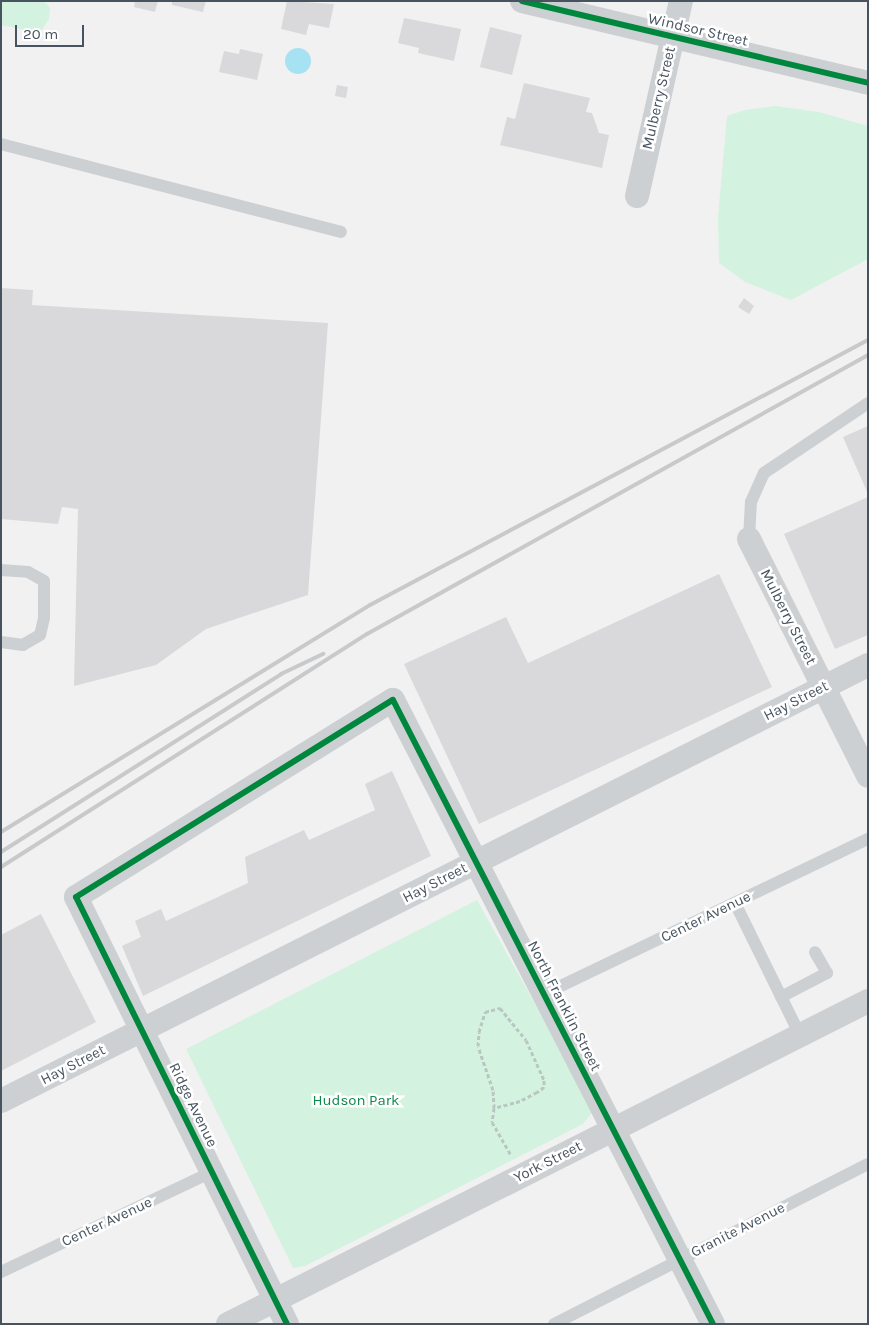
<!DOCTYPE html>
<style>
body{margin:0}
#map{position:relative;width:869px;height:1325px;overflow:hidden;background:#f2f1f1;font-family:Karla,sans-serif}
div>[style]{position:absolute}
.green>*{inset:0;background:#d4f2e0}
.water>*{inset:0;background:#a6e2f2}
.round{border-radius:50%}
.building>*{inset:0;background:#d9d9db}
.path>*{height:3px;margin-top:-1.5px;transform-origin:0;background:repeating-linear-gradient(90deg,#b9c7c2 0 4px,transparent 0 6.5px)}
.lane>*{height:12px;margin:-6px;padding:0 6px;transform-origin:6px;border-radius:6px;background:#cdd0d2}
.street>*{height:24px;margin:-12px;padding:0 12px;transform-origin:12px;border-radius:12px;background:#cdd0d2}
.rail>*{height:4px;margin:-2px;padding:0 2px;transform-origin:2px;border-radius:2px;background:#c7c9cb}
.cycleway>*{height:6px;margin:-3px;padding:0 3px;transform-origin:3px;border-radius:3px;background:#00873e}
span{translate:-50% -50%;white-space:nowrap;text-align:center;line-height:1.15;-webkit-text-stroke:5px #fff;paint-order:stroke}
.street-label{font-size:15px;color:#475460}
.park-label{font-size:15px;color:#10884d}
.frame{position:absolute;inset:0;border:2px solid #475460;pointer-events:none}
.scale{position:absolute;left:15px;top:25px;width:69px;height:22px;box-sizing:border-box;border:2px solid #475460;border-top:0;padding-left:6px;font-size:15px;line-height:18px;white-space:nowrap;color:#475460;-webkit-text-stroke:4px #fff;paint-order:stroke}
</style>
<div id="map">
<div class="green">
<div style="clip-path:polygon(1px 1px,44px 1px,50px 8px,49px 19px,42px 30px,30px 31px,1px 25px)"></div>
<div style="clip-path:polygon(775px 106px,819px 112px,868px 126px,868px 259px,791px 300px,745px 282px,719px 263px,718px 217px,727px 116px,745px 110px)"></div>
<div style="clip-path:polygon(477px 900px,591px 1104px,591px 1114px,583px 1124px,305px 1266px,293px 1268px,186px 1049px)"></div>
</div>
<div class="water">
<div class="round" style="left:285px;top:48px;width:26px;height:26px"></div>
</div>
<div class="building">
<div style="clip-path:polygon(135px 1px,158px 1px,155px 12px,134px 7px)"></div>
<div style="clip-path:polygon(172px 1px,206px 1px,203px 12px,172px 5px)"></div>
<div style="clip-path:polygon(287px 1px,334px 4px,329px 28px,309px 24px,306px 35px,281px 29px)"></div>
<div style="clip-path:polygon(404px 18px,461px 29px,454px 61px,418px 53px,419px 48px,398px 43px)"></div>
<div style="clip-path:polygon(490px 27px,522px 35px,512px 75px,480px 67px)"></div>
<div style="clip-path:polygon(240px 49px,263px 54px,257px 80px,219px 72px,224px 51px,239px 54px)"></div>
<div style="clip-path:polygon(524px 83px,590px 98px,586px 112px,592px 113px,599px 133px,609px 135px,602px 168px,500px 145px,507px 117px,515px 119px)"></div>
<div style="clip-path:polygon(337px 85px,348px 87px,346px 98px,335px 96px)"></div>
<div style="clip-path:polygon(1px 288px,33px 290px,32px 305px,328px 323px,308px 595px,206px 629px,156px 665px,74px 686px,78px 509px,62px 507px,58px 524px,1px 519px)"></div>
<div style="clip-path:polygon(744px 298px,754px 306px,749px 314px,738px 307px)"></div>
<div style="clip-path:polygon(868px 426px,868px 494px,843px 437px)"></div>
<div style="clip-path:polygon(868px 497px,868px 635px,835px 649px,784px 534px)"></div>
<div style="clip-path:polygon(719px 574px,772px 687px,479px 824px,404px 664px,506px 617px,528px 663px)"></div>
<div style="clip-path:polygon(392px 771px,431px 856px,143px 996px,122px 946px,141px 937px,135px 921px,161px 909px,166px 921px,248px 883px,245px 857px,304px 830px,309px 840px,375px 810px,365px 784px)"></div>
<div style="clip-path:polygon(41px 914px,96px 1022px,1px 1071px,1px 935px)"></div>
</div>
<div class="path">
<div style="left:494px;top:1108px;width:18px;rotate:-93deg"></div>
<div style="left:493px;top:1090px;width:46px;rotate:-108.8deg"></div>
<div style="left:478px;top:1046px;width:14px;rotate:-86deg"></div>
<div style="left:479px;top:1032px;width:21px;rotate:-73deg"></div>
<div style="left:485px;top:1012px;width:16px;rotate:-15deg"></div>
<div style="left:500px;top:1008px;width:41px;rotate:50.9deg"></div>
<div style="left:526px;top:1040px;width:44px;rotate:65.8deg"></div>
<div style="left:544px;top:1080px;width:7px;rotate:90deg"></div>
<div style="left:544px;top:1087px;width:9px;rotate:144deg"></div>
<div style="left:537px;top:1092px;width:19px;rotate:152deg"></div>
<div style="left:520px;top:1101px;width:27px;rotate:165deg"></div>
<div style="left:494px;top:1108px;width:14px;rotate:98deg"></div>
<div style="left:492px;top:1122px;width:38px;rotate:60deg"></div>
</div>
<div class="lane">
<div style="left:1px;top:144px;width:351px;rotate:14.5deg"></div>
<div style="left:749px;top:539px;width:37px;rotate:-87deg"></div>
<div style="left:751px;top:502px;width:32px;rotate:-66deg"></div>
<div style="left:764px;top:473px;width:125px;rotate:-33.9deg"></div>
<div style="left:1px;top:570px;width:27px;rotate:4deg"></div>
<div style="left:28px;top:572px;width:18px;rotate:29deg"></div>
<div style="left:44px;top:581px;width:37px;rotate:90deg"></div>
<div style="left:44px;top:618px;width:17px;rotate:103deg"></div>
<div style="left:40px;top:635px;width:20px;rotate:150deg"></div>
<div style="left:23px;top:645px;width:22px;rotate:-172deg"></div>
<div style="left:735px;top:903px;width:147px;rotate:63.8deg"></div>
<div style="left:544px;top:994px;width:359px;rotate:-25.6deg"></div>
<div style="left:781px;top:997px;width:52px;rotate:-27.6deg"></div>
<div style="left:827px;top:973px;width:24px;rotate:-120deg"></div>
<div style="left:1px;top:1272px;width:233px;rotate:-25.4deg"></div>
<div style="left:554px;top:1324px;width:352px;rotate:-27deg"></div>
</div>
<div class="street">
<div style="left:522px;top:1px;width:356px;rotate:13.3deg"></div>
<div style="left:637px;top:196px;width:200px;rotate:-77.3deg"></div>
<div style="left:749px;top:539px;width:265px;rotate:63.3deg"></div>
<div style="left:1px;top:1101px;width:970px;rotate:-26.7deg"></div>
<div style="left:228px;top:1324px;width:717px;rotate:-26.78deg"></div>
<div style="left:287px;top:1324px;width:476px;rotate:-116.3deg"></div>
<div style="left:76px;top:897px;width:373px;rotate:-31.9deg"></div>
<div style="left:393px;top:700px;width:701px;rotate:62.85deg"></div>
</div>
<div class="rail">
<div style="left:1px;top:832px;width:433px;rotate:-31.6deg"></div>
<div style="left:370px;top:605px;width:564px;rotate:-28.02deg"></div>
<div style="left:1px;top:852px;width:332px;rotate:-32.4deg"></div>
<div style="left:281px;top:674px;width:47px;rotate:-25.5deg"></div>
<div style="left:1px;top:867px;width:434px;rotate:-32.5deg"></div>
<div style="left:367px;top:634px;width:573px;rotate:-29.11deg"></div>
</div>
<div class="cycleway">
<div style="left:522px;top:1px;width:356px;rotate:13.3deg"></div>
<div style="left:287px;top:1324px;width:476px;rotate:-116.3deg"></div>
<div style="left:76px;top:897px;width:373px;rotate:-31.9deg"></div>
<div style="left:393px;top:700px;width:701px;rotate:62.85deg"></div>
</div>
<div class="street-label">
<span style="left:698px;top:30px;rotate:13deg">Windsor Street</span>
<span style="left:659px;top:98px;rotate:-77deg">Mulberry Street</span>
<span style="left:788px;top:617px;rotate:63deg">Mulberry Street</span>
<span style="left:796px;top:701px;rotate:-27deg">Hay Street</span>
<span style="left:435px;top:883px;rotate:-27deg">Hay Street</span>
<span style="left:706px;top:917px;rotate:-26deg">Center Avenue</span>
<span style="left:564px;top:1006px;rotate:63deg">North Franklin Street</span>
<span style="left:73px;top:1065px;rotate:-27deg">Hay Street</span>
<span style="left:193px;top:1105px;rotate:64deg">Ridge Avenue</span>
<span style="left:548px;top:1162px;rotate:-27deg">York Street</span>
<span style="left:107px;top:1222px;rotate:-25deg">Center Avenue</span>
<span style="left:738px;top:1230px;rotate:-27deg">Granite Avenue</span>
</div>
<div class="park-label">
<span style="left:356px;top:1101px">Hudson Park</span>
</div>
<div class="frame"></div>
<div class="scale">20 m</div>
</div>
